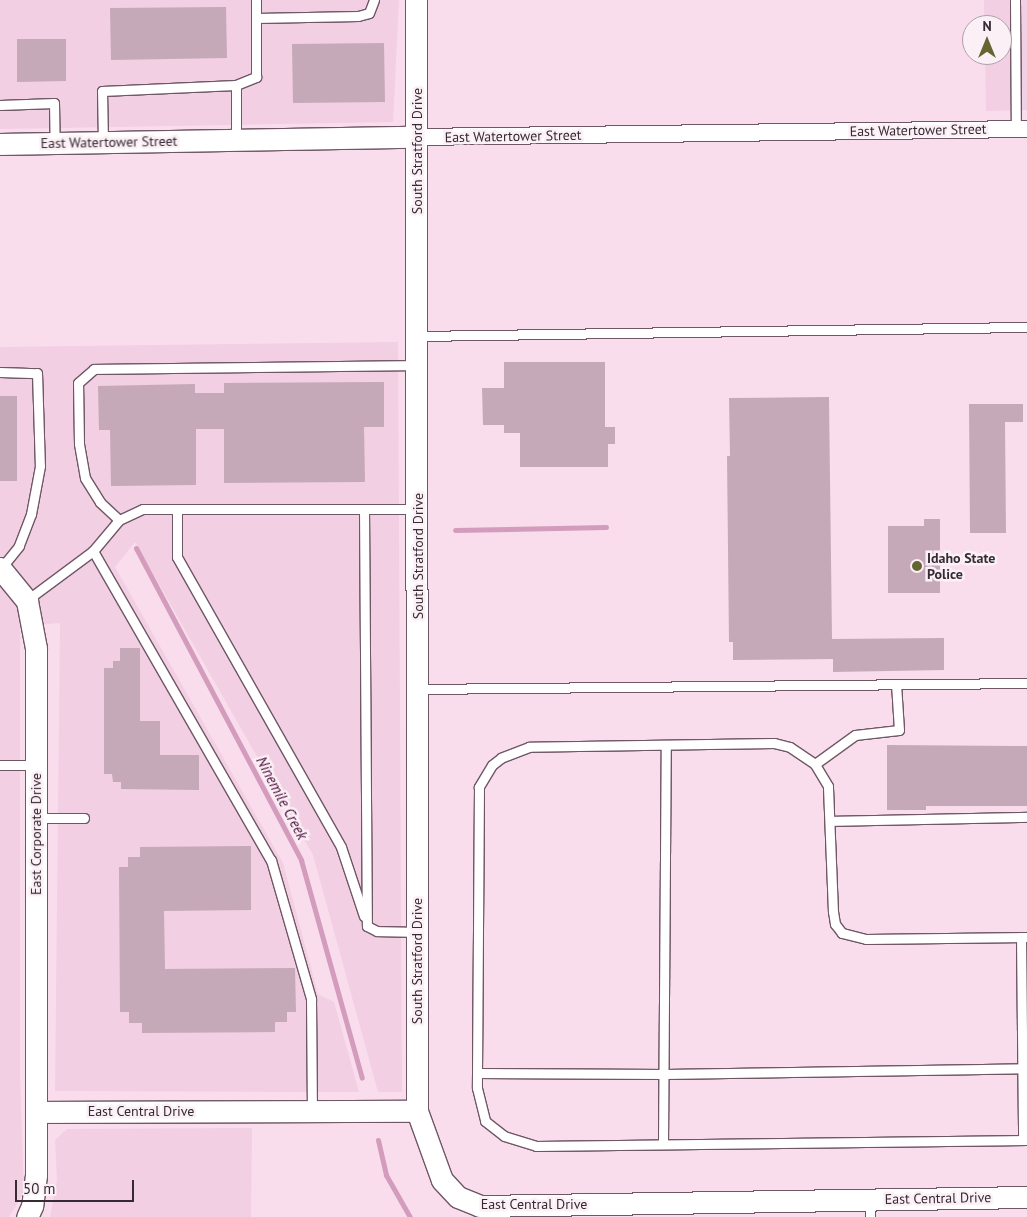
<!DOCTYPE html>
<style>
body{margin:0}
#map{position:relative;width:1027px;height:1217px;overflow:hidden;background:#f9dded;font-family:"PT Sans",sans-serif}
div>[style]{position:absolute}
.built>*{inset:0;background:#f2cfe3}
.stream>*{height:5px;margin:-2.5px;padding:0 2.5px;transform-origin:2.5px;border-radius:2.5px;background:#d39cbc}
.building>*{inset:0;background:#c5a9b8}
.roads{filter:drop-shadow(1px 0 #6f5765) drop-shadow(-1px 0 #6f5765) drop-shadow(0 1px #6f5765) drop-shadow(0 -1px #6f5765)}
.service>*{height:9px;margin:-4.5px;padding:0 4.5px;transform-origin:4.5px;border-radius:4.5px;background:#fff}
.minor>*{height:16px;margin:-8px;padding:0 8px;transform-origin:8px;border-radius:8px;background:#fff}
.tertiary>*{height:21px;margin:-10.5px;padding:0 10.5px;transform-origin:10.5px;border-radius:10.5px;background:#fff}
.dots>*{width:14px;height:14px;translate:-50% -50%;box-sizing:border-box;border:2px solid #fbf0f6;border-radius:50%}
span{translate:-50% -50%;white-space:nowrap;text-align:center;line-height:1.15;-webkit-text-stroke:5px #fbf0f6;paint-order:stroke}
.street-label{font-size:14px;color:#362b32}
.poi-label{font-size:14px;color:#362b32;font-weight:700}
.left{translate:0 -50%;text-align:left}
.water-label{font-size:15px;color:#4b0a38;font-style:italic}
.north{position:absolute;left:962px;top:15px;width:50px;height:50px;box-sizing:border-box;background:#fbf0f6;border:1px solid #aca1a8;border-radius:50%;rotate:0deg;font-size:14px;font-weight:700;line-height:20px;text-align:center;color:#362b32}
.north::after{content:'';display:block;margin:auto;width:18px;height:22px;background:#656532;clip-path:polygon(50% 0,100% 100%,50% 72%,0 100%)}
.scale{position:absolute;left:15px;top:1180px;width:119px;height:22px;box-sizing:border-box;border:2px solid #362b32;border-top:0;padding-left:6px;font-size:15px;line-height:18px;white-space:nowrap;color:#362b32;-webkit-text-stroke:4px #fbf0f6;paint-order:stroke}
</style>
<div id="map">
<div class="built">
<div style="clip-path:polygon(0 0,399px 0,393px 122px,0 129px)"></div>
<div style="clip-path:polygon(984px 0,1027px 0,1027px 110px,986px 111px,985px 55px,1002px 55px,1002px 25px,984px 25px)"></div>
<div style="clip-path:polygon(398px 342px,402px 1092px,378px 1092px,313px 855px,135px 542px,115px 567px,283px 863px,318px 994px,334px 1002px,359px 1092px,55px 1091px,60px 623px,20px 626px,20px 1075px,24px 1192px,9px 1217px,0 1217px,0 347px)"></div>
<div style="clip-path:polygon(252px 1128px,251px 1217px,50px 1217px,57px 1180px,55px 1140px,67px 1129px)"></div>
</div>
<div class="stream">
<div style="left:455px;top:530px;width:151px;rotate:-1.1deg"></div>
<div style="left:136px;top:548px;width:353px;rotate:62.1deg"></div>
<div style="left:301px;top:860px;width:226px;rotate:74.4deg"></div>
<div style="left:378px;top:1140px;width:36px;rotate:77deg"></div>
<div style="left:386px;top:1175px;width:48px;rotate:60.3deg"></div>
</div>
<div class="building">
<div style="clip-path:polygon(226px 7px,227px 58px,111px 60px,110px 8px)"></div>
<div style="clip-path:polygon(17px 39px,66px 39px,66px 81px,17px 82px)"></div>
<div style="clip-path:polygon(384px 43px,385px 102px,293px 103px,292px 44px)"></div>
<div style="clip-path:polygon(504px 362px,605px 362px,605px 427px,615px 427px,615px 444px,608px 444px,608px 467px,520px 467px,520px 433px,504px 433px,504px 425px,483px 425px,482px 388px,504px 388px)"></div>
<div style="clip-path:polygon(384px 382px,384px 427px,364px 427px,365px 482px,224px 483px,224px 429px,196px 429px,196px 485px,111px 486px,110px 430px,99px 430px,98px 386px,195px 384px,195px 393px,224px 393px,224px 383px)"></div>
<div style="clip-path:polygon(0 396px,17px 396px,17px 481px,0 481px)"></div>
<div style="clip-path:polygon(829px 397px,832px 639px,944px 638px,944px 670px,833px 672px,833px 659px,733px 660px,733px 642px,729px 642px,727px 456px,730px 456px,729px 398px)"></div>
<div style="clip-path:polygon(969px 404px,1023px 404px,1023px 422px,1005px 422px,1006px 533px,970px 533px)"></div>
<div style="clip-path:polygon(924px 519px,940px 519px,940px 593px,888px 593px,888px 526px,924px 526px)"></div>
<div style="clip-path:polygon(120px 648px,140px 648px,140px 721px,160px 721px,160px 755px,199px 755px,199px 790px,121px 789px,121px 782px,113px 782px,112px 774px,104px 774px,104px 668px,113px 668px,113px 661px,120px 661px)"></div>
<div style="clip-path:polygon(887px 745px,1027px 746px,1027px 806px,926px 806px,926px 810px,887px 810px)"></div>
<div style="clip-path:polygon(251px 846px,251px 910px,164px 911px,165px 969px,295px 968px,296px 1012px,287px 1012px,287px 1022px,275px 1022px,275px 1032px,142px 1033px,142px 1023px,129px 1023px,129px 1012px,120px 1012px,119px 867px,128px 867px,128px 857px,140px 857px,140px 847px)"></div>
</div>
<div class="roads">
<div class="service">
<div style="left:1015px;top:0;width:129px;rotate:89.6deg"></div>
<div style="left:256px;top:18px;width:102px;rotate:-1.1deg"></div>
<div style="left:358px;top:16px;width:11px;rotate:-15deg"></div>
<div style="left:369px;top:13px;width:14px;rotate:-69deg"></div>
<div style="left:236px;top:85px;width:22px;rotate:-22deg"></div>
<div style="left:256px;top:77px;width:77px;rotate:-90deg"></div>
<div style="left:0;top:105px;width:54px;rotate:-2.1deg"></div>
<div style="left:54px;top:103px;width:39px;rotate:89deg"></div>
<div style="left:103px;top:142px;width:51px;rotate:-91.1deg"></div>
<div style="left:102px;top:91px;width:134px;rotate:-2.6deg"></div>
<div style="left:236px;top:85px;width:54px;rotate:90deg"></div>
<div style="left:417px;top:336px;width:610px;rotate:-0.85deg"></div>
<div style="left:0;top:372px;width:37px;rotate:2deg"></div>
<div style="left:37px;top:373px;width:93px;rotate:88.2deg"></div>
<div style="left:40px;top:466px;width:49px;rotate:100.6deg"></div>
<div style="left:31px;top:514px;width:34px;rotate:111deg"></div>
<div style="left:19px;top:546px;width:28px;rotate:129deg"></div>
<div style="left:177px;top:509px;width:48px;rotate:90deg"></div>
<div style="left:177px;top:557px;width:333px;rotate:60.5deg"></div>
<div style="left:341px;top:847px;width:73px;rotate:71.6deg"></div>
<div style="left:364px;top:509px;width:417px;rotate:89.6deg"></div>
<div style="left:367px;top:926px;width:11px;rotate:27deg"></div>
<div style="left:377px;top:931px;width:40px;rotate:1.4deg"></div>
<div style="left:119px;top:520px;width:26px;rotate:-137deg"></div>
<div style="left:100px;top:502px;width:28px;rotate:-122deg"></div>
<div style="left:85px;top:478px;width:35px;rotate:-100deg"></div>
<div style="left:79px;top:444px;width:61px;rotate:-90.9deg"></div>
<div style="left:78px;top:383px;width:21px;rotate:-41deg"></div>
<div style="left:94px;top:369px;width:323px;rotate:-0.7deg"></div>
<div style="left:93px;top:551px;width:40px;rotate:-50deg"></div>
<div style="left:119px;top:520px;width:26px;rotate:-25deg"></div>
<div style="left:143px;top:509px;width:273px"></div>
<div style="left:27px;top:600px;width:82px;rotate:-36.6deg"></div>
<div style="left:93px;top:551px;width:357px;rotate:60.1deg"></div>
<div style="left:271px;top:860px;width:145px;rotate:73.9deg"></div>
<div style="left:311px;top:999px;width:111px;rotate:89.5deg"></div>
<div style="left:417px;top:689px;width:610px;rotate:-0.56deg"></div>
<div style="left:815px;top:764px;width:49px;rotate:-35.9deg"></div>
<div style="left:855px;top:735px;width:44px;rotate:-6.5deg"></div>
<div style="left:899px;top:730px;width:46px;rotate:-93.7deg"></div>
<div style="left:0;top:765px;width:36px"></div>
<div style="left:36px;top:818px;width:48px"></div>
<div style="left:831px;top:821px;width:196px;rotate:-1.2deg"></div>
<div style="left:1021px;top:937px;width:203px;rotate:89.4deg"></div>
<div style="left:1027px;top:937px;width:161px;rotate:179.3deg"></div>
<div style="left:866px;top:939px;width:25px;rotate:-166deg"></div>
<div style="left:842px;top:933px;width:11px;rotate:-128deg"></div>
<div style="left:835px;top:924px;width:12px;rotate:-99deg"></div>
<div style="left:833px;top:912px;width:126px;rotate:-92.3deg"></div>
<div style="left:828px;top:786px;width:26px;rotate:-121deg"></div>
<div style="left:815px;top:764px;width:30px;rotate:-146deg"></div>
<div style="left:790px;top:747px;width:16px;rotate:-166deg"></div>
<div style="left:774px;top:743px;width:245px;rotate:179.1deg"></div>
<div style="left:529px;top:747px;width:30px;rotate:159deg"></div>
<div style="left:501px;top:758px;width:11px;rotate:142deg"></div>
<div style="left:492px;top:765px;width:26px;rotate:121deg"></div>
<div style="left:479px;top:787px;width:301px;rotate:90.4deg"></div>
<div style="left:477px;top:1088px;width:34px;rotate:76deg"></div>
<div style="left:485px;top:1121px;width:24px;rotate:38deg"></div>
<div style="left:504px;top:1136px;width:34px;rotate:17deg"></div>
<div style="left:536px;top:1146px;width:491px;rotate:-0.7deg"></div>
<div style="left:477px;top:1073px;width:188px;rotate:0.3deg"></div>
<div style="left:665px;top:1074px;width:362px;rotate:-0.9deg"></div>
<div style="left:663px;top:1144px;width:399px;rotate:-89.6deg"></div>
<div style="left:870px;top:1200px;width:17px;rotate:90deg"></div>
</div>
<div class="minor">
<div style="left:416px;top:137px;width:611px;rotate:-0.75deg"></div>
</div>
<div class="tertiary">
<div style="left:416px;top:0;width:1111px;rotate:89.95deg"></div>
<div style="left:417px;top:1111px;width:73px;rotate:70.1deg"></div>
<div style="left:442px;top:1180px;width:23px;rotate:47deg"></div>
<div style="left:458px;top:1197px;width:24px;rotate:22deg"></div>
<div style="left:480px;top:1206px;width:547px;rotate:-0.94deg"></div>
<div style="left:0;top:144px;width:416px;rotate:-1deg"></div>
<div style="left:0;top:568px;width:43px;rotate:50.7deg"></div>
<div style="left:27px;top:601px;width:48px;rotate:79.2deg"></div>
<div style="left:36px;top:648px;width:527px;rotate:90deg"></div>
<div style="left:36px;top:1175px;width:31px;rotate:97deg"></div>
<div style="left:32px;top:1206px;width:12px;rotate:114deg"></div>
<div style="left:37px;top:1112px;width:380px;rotate:-0.2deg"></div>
</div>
</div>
<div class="dots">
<div style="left:917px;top:566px;background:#656532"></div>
</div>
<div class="street-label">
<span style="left:918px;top:130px;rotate:-1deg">East Watertower Street</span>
<span style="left:513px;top:136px;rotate:-1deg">East Watertower Street</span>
<span style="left:109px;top:142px;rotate:-1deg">East Watertower Street</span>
<span style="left:417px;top:151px;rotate:-90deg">South Stratford Drive</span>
<span style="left:418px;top:556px;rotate:-90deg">South Stratford Drive</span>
<span style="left:36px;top:834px;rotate:-90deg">East Corporate Drive</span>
<span style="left:417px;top:961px;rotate:-90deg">South Stratford Drive</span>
<span style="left:141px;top:1111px">East Central Drive</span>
<span style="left:938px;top:1198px;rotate:-1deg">East Central Drive</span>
<span style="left:534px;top:1204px">East Central Drive</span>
</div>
<div class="poi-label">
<span class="left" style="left:927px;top:566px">Idaho State<br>Police</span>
</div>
<div class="water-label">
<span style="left:282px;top:798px;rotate:62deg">Ninemile Creek</span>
</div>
<div class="north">N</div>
<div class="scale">50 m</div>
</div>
